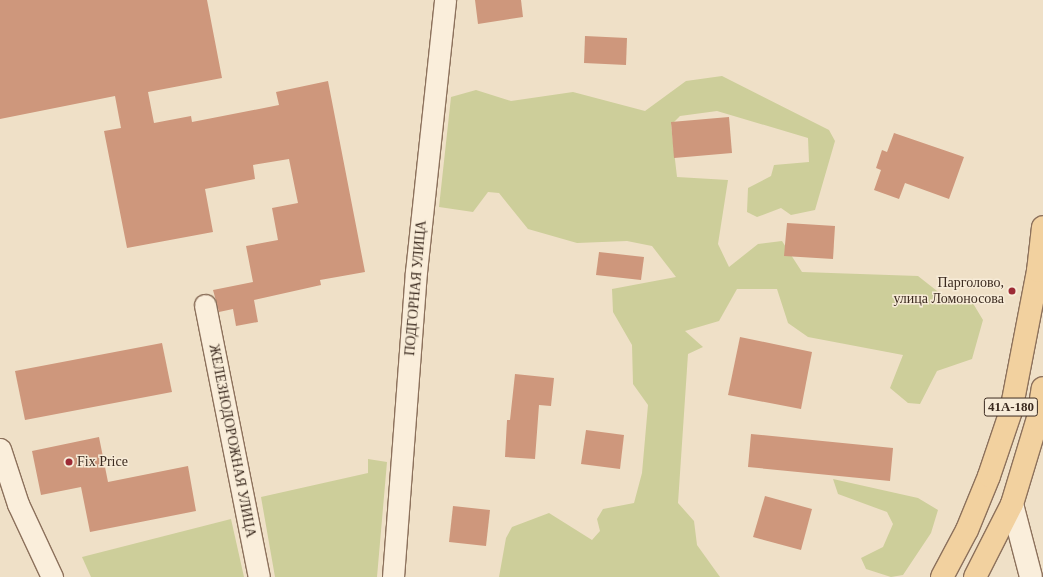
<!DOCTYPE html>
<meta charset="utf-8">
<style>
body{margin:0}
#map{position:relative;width:1043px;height:577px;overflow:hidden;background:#efe0c7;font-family:"Times New Roman",serif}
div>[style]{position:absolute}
.green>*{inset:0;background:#cdce9a}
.building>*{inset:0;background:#ce977c}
.roads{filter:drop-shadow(1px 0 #8c715c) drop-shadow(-1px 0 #8c715c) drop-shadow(0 1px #8c715c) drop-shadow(0 -1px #8c715c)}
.minor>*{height:21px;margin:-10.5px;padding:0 10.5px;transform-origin:10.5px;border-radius:10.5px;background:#faeedb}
.tertiary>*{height:22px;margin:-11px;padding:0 11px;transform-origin:11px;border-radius:11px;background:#faeedb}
.primary>*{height:22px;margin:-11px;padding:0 11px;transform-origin:11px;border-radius:11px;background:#f2d19f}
.dots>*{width:11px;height:11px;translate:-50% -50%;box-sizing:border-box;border:2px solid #f7ebd7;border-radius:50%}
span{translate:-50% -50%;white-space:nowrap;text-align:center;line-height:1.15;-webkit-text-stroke:3px #f7ebd7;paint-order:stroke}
.shield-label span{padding:1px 3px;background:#f7ebd7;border:1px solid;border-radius:3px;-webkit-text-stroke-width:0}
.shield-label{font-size:13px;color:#3c2b20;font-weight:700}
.poi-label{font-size:14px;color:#3c2b20}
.right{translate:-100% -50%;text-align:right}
.left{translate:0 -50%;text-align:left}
.street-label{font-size:14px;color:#3c2b20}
</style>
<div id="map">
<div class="green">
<div style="clip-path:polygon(722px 76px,829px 130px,835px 141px,815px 210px,791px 215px,781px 208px,757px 217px,747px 212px,748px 188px,771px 176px,774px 165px,809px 162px,808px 138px,717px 111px,680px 116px,671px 125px,677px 177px,728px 180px,718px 244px,729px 267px,758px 244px,782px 241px,802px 272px,918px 276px,946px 298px,971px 300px,983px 320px,972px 359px,937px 371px,920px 404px,908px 403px,890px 388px,903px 355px,808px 337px,788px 323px,777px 289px,737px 289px,719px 321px,685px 331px,703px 347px,688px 354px,678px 503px,694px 521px,697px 545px,720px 577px,499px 577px,506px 538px,512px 527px,549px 513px,592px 540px,600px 531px,597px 519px,603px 509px,634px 503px,642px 473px,648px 405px,633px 384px,632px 345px,613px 312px,612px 289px,676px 277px,652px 246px,627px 241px,577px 243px,528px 229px,499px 193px,488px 192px,473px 212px,439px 207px,451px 97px,476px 90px,511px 101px,573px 92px,645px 111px,686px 81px)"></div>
<div style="clip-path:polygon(368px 459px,387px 462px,377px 577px,275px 577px,261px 497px,368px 473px)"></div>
<div style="clip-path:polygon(833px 479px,918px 498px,938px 510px,931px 533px,903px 575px,891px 577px,866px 569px,861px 558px,883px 547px,893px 524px,887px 512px,838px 494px)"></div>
<div style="clip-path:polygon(231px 519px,244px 577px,91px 577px,82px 557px)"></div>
</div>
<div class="building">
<div style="clip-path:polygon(0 0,207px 0,222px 78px,148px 92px,154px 123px,191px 116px,192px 122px,279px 105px,276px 92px,328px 81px,365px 272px,320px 280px,321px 285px,254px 300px,258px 322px,236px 326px,233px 309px,219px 312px,213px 290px,253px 282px,246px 246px,278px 240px,272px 208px,298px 203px,289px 159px,253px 165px,255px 179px,205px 189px,213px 232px,127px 248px,104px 131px,121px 128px,115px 96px,0 119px)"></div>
<div style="clip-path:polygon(475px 0,521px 0,523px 17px,478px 24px)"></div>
<div style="clip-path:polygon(585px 36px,627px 38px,626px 65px,584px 63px)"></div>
<div style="clip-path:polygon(729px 117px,732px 153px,674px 158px,671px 122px)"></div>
<div style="clip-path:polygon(894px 133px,964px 157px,949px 199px,905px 183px,899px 199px,874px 190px,881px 170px,876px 168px,882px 150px,887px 152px)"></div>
<div style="clip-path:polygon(787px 223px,835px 226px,833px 259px,784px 256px)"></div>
<div style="clip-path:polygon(599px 252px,644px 257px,641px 280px,596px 275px)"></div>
<div style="clip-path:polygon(740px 337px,812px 352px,801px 409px,728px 395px)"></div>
<div style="clip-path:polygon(162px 343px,172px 392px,25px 420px,15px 371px)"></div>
<div style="clip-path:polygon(515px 374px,554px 378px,551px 406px,539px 405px,535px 459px,505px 457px,507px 420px,510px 420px)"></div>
<div style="clip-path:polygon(586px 430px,624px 435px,620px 469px,581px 464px)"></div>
<div style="clip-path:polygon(751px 434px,893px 448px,890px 481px,748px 467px)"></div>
<div style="clip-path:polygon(99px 437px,108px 482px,188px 466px,196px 511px,90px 532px,81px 487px,41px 495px,32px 451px)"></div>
<div style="clip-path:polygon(765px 496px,812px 509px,801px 550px,753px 537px)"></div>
<div style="clip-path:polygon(453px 506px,490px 510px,486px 546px,449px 542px)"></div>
</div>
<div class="roads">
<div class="minor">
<div style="left:205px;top:305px;width:277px;rotate:78.8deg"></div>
<div style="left:0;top:449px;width:58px;rotate:71.9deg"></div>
<div style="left:18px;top:504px;width:81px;rotate:65deg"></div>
<div style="left:393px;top:577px;width:306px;rotate:-85.7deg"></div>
<div style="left:416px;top:272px;width:274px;rotate:-83.9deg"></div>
</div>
<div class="tertiary">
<div style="left:1012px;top:504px;width:75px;rotate:75.4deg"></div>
</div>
<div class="primary">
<div style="left:942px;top:577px;width:53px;rotate:-62deg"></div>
<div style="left:967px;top:530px;width:58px;rotate:-67.8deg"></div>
<div style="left:989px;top:476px;width:69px;rotate:-71.3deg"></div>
<div style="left:1011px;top:411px;width:143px;rotate:-79.1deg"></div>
<div style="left:1038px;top:271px;width:44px;rotate:-83.5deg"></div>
<div style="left:975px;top:577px;width:82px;rotate:-63.1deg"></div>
<div style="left:1012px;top:504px;width:90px;rotate:-73.2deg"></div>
<div style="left:1038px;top:418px;width:30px;rotate:-81deg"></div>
</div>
</div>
<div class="dots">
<div style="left:1012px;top:291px;background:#9c2a35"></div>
<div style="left:69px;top:462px;background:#9c2a35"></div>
</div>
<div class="shield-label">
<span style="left:1011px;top:407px">41А-180</span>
</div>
<div class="poi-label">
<span class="right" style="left:1004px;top:291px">Парголово,<br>улица Ломоносова</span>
<span class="left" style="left:77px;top:462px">Fix Price</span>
</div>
<div class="street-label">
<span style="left:416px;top:288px;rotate:-85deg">ПОДГОРНАЯ УЛИЦА</span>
<span style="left:232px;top:441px;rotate:79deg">ЖЕЛЕЗНОДОРОЖНАЯ УЛИЦА</span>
</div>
</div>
